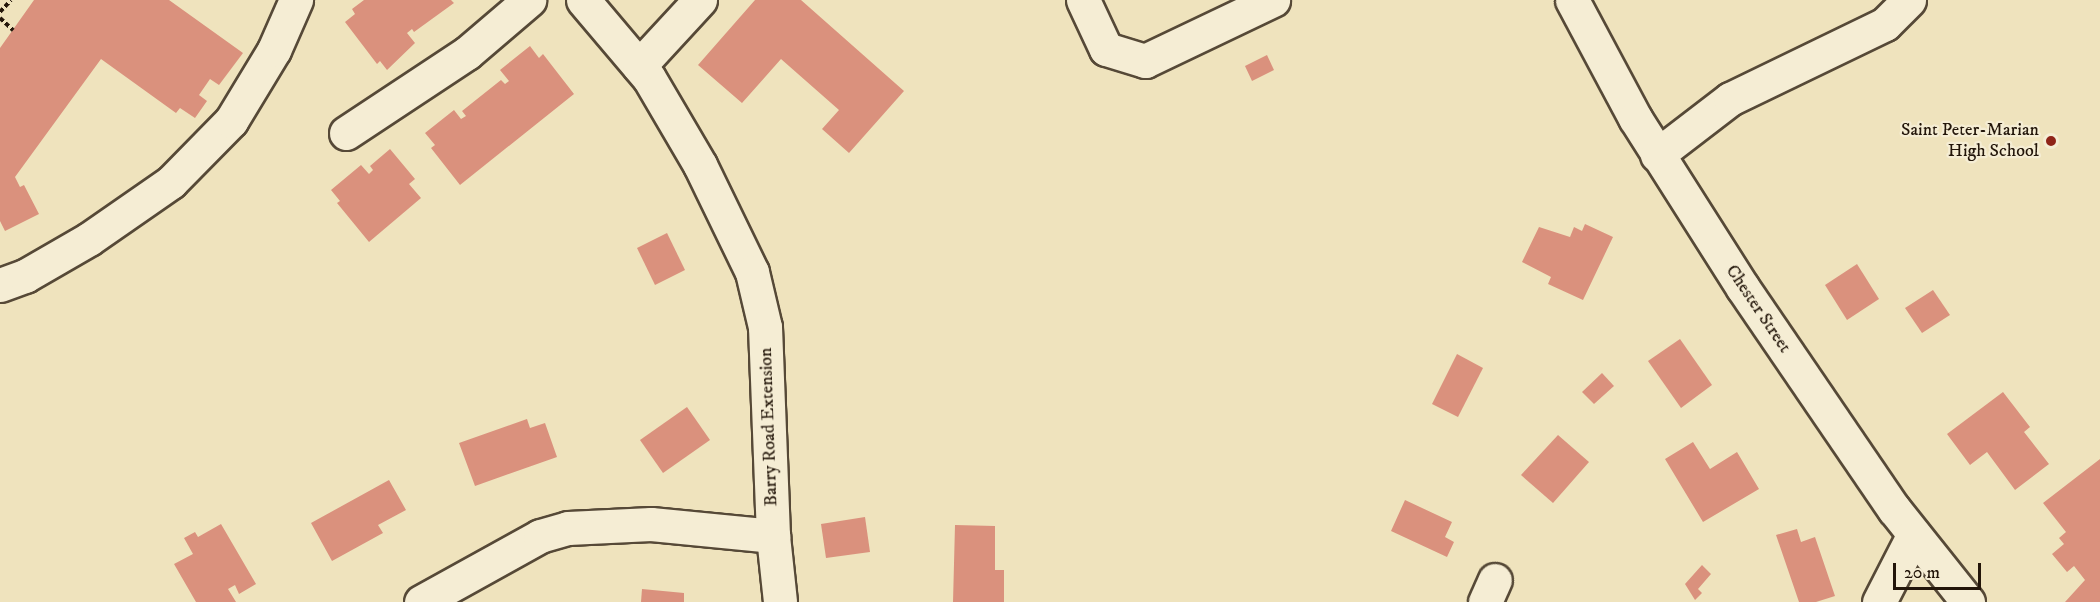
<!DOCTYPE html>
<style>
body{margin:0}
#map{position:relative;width:2100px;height:602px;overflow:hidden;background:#efe3bd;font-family:"IM FELL DW Pica",serif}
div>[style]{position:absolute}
.building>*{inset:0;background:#da917d}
.path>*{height:4px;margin-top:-2px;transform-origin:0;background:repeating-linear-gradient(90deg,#23160a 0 4.5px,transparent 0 7.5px)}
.roads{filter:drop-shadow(2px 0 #564937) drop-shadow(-2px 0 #564937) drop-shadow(0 2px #564937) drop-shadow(0 -2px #564937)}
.minor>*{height:33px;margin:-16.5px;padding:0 16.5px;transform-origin:16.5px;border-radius:16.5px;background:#f5edd4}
.dots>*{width:16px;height:16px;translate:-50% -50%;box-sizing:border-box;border:3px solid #f5edd4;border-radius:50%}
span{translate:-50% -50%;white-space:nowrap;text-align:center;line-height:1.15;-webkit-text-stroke:4.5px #f5edd4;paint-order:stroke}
.poi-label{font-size:18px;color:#23160a}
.right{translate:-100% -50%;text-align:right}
.street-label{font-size:18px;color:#23160a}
.scale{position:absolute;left:1893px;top:563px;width:88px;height:27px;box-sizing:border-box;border:3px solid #23160a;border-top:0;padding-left:8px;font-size:18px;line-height:21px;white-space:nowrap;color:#23160a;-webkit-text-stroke:4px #f5edd4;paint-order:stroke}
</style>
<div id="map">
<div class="building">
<div style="clip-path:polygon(34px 0,169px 0,243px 53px,219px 85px,210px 79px,199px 95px,207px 101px,195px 118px,180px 108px,176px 113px,101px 59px,15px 177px,20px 187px,24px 185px,39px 214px,5px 231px,0 221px,0 48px)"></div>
<div style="clip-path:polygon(364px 0,451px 0,454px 3px,414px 32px,412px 29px,407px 33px,415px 43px,387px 70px,380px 61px,377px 64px,345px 22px,355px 14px,352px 9px)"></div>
<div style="clip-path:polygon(755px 0,801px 0,904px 91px,849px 153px,822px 129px,839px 110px,781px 59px,742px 103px,698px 65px)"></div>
<div style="clip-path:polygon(530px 46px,539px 58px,543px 54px,574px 94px,460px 185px,431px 148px,435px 145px,425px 133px,454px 110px,461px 119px,466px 116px,462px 111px,501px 80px,505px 84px,509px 81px,500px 70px)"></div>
<div style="clip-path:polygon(1267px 55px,1274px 70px,1252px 81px,1245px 66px)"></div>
<div style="clip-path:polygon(390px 149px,415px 179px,409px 184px,421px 198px,369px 242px,337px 203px,340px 201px,331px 190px,361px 165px,369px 174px,373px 170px,370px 166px)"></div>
<div style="clip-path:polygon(1585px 224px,1613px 237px,1583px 300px,1548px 284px,1551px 277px,1522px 262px,1539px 227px,1570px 237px,1574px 227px,1582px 231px)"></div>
<div style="clip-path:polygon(667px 233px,685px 270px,655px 285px,637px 248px)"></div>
<div style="clip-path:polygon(1857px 264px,1879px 299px,1847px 320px,1825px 285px)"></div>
<div style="clip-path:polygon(1933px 290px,1950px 315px,1922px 333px,1905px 308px)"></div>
<div style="clip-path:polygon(1680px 339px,1712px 385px,1681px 408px,1648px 361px)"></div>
<div style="clip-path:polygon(1457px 354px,1483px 368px,1458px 417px,1432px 404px)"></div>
<div style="clip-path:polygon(1602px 373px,1614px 386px,1594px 404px,1582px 392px)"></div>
<div style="clip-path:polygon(2003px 392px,2030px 427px,2024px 432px,2049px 464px,2015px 490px,1987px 452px,1970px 465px,1947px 434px)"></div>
<div style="clip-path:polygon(687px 407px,710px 440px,663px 473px,640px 440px)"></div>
<div style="clip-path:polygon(527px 419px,530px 428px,545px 423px,557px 457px,475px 486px,459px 443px)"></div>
<div style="clip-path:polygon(1558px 435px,1589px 462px,1553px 503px,1521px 475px)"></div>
<div style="clip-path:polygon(1693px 442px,1710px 469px,1737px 452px,1759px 489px,1703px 522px,1665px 459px)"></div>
<div style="clip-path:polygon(2100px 459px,2100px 602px,2065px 602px,2085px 580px,2074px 566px,2067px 572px,2052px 554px,2064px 544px,2059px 538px,2066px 532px,2043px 503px)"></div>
<div style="clip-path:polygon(389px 480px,406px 510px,378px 525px,383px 533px,332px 561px,311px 523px)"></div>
<div style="clip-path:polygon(1405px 500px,1452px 522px,1445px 537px,1454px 542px,1447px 557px,1391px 531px)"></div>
<div style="clip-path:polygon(865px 517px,870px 552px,826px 558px,821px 524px)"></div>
<div style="clip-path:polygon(221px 524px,256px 584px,239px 594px,235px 585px,228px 589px,236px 602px,196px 602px,174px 564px,193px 554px,184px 538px,195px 532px,198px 537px)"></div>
<div style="clip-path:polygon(955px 525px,995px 526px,995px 570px,1004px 570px,1004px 602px,953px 602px)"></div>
<div style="clip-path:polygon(1797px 529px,1801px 542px,1815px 537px,1835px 596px,1816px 602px,1799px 602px,1776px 535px)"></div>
<div style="clip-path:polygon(1702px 565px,1711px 574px,1698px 589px,1702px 593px,1695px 600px,1685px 584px)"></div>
<div style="clip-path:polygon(642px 589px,684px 593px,684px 602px,641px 602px)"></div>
</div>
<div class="path">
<div style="left:0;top:12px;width:16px;rotate:-47deg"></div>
<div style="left:0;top:18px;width:18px;rotate:43deg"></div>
</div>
<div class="roads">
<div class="minor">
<div style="left:583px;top:0;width:102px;rotate:49.8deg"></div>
<div style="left:649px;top:78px;width:101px;rotate:59.6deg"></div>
<div style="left:700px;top:165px;width:119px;rotate:64.1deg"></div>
<div style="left:752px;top:272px;width:57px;rotate:76.7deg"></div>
<div style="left:765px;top:327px;width:209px;rotate:87.8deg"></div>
<div style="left:773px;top:536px;width:66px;rotate:83.9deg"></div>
<div style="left:1083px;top:0;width:54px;rotate:64.9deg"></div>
<div style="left:1106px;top:49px;width:41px;rotate:17.1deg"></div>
<div style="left:1145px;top:61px;width:142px;rotate:-25.5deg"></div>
<div style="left:1572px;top:0;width:134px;rotate:61.9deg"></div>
<div style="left:1635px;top:118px;width:201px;rotate:57.6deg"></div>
<div style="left:1743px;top:288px;width:268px;rotate:55.7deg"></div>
<div style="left:1894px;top:509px;width:119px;rotate:51.5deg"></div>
<div style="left:639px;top:66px;width:90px;rotate:-47.3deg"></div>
<div style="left:346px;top:133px;width:145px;rotate:-33.5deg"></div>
<div style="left:467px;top:53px;width:82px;rotate:-40.5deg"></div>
<div style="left:1657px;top:155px;width:92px;rotate:-37.5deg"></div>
<div style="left:1730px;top:99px;width:172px;rotate:-25.8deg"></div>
<div style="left:1885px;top:24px;width:34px;rotate:-45deg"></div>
<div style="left:0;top:285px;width:27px;rotate:-20deg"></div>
<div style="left:25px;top:276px;width:74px;rotate:-30deg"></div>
<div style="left:89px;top:239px;width:100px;rotate:-34.8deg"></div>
<div style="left:171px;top:182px;width:86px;rotate:-45.5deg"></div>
<div style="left:231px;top:121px;width:83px;rotate:-58.8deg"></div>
<div style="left:274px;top:50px;width:55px;rotate:-66.3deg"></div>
<div style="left:421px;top:602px;width:136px;rotate:-29deg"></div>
<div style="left:540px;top:536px;width:29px;rotate:-16deg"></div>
<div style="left:568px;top:528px;width:83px;rotate:-2.8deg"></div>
<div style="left:651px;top:524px;width:123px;rotate:5.6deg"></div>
<div style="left:1485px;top:602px;width:24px;rotate:-66deg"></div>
<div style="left:1879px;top:602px;width:76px;rotate:-62.8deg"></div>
</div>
</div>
<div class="dots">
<div style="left:2051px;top:141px;background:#8f2418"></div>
</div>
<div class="poi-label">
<span class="right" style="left:2039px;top:141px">Saint Peter-Marian<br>High School</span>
</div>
<div class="street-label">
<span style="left:1758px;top:309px;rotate:56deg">Chester Street</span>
<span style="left:769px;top:427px;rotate:-92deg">Barry Road Extension</span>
</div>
<div class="scale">20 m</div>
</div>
